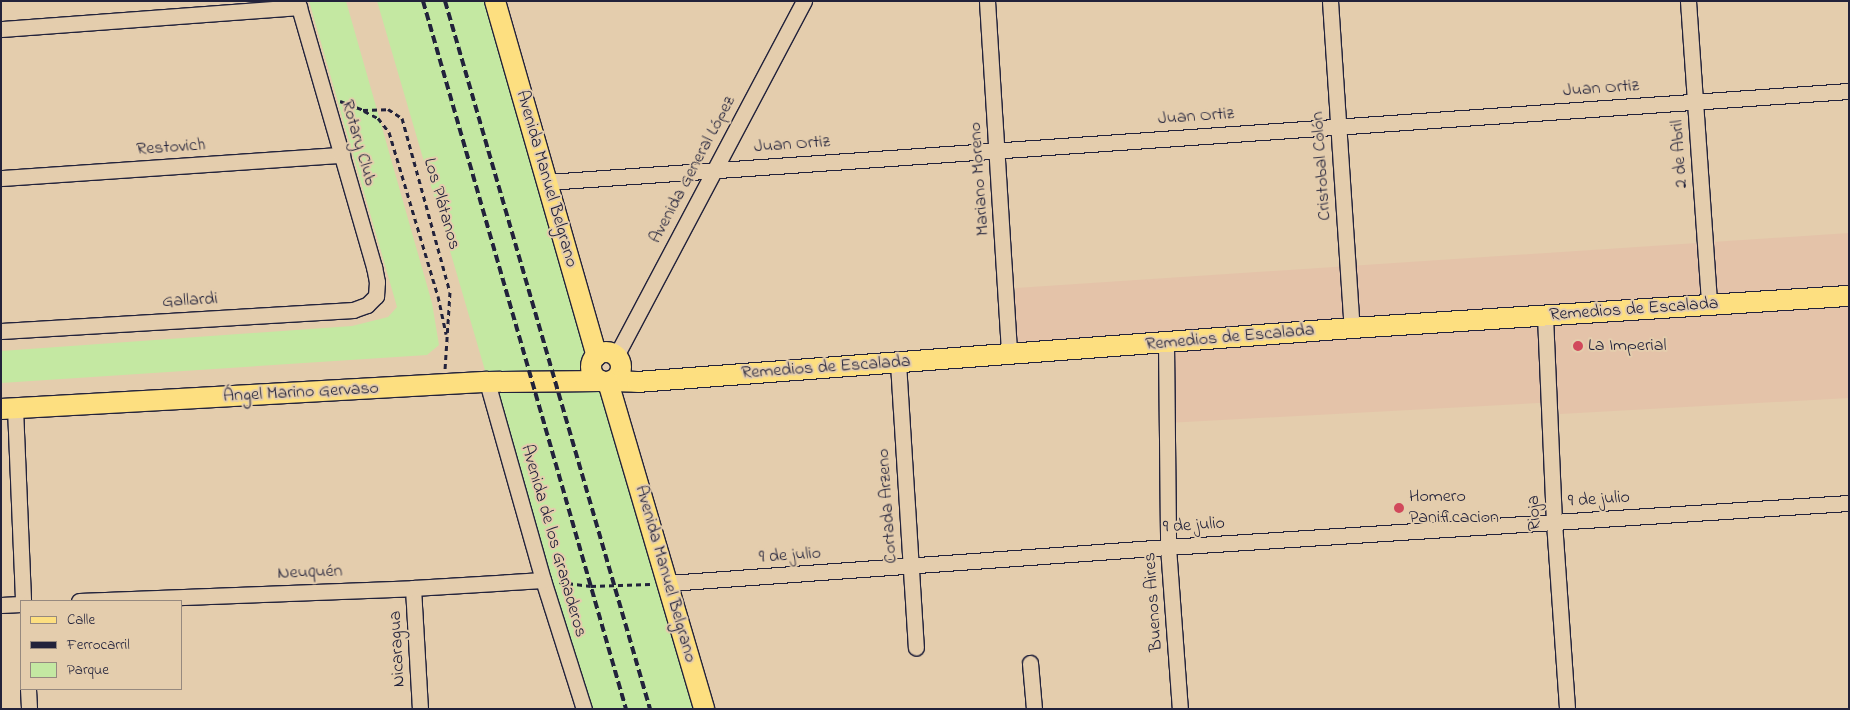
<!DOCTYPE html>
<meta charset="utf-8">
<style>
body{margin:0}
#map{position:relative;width:1850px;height:710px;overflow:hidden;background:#e4cdad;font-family:"Indie Flower",sans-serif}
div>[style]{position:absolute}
.built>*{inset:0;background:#e4c3a9}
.green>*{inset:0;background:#c4e8a2}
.path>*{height:3px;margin-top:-1.5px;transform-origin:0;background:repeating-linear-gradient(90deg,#22223b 0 5px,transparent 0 9px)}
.roads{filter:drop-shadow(1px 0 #22223b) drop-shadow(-1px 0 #22223b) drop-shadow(0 1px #22223b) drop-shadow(0 -1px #22223b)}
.minor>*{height:15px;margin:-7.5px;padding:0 7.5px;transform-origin:7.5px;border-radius:7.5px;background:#e4cdad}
.major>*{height:20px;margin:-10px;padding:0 10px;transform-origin:10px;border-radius:10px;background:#fddf80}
.major>.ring{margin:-10px;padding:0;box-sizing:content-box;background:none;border:20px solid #fddf80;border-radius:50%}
.rail>*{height:4px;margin-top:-2px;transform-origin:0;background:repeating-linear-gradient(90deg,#22223b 0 8px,transparent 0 12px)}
.dots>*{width:14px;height:14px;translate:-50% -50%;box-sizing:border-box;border:2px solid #e4cdad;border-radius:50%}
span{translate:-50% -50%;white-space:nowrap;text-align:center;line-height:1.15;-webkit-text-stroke:4px #e4cdad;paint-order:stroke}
.street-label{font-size:18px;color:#22223b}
.poi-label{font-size:18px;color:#22223b}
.left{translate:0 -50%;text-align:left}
.frame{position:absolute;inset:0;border:2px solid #22223b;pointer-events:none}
.legend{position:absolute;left:20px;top:600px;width:162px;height:90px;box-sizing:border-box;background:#e4cdad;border:1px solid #96897f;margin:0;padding:6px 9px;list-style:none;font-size:15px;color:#22223b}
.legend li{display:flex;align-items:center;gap:10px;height:25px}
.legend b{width:25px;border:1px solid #96897f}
</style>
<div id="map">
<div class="built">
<div style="clip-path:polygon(1849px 233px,1849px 398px,1560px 414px,1558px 402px,1167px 423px,1166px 343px,1009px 355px,1016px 288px)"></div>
</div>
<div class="green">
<div style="clip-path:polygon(309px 1px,346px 1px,432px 303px,439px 345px,427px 355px,1px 383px,1px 351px,352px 326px,388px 317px,397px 307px)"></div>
<div style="clip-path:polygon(377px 1px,495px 1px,597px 356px,608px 382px,704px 709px,584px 709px)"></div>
</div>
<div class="path">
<div style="left:340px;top:101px;width:25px;rotate:21deg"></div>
<div style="left:363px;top:110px;width:25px;rotate:-2deg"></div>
<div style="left:388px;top:109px;width:17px;rotate:33deg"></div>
<div style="left:402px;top:118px;width:180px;rotate:74.6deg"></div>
<div style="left:450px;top:292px;width:77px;rotate:93.7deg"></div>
<div style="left:364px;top:111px;width:16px;rotate:27deg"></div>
<div style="left:378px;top:118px;width:18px;rotate:52deg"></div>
<div style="left:389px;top:132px;width:171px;rotate:73.4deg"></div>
<div style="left:438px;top:296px;width:39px;rotate:78deg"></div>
<div style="left:559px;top:582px;width:32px;rotate:7deg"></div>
<div style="left:591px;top:586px;width:59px;rotate:-1.9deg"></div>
</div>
<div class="roads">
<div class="minor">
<div style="left:987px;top:1px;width:355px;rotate:86.4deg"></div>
<div style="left:1330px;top:1px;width:328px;rotate:86.2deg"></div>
<div style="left:1688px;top:1px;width:305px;rotate:86deg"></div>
<div style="left:1px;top:29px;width:299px;rotate:-4.2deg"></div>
<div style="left:1px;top:178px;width:342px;rotate:-3.9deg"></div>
<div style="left:547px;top:182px;width:1305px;rotate:-4deg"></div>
<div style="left:1545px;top:316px;width:206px;rotate:87.5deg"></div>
<div style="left:1554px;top:522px;width:187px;rotate:86deg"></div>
<div style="left:1px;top:331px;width:353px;rotate:-3.4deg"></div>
<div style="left:353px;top:310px;width:15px;rotate:-20deg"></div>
<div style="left:367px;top:305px;width:13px;rotate:-45deg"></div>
<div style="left:376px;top:296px;width:14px;rotate:-86deg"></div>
<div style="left:377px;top:282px;width:15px;rotate:-101deg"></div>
<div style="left:374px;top:267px;width:277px;rotate:-106.1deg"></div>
<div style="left:1166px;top:343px;width:204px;rotate:89.4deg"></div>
<div style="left:1168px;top:547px;width:162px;rotate:85.8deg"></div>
<div style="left:616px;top:356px;width:402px;rotate:-62.1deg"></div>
<div style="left:898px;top:363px;width:285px;rotate:86.4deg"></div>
<div style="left:487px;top:382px;width:206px;rotate:74.2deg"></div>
<div style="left:543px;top:580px;width:135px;rotate:72.4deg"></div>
<div style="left:15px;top:408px;width:193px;rotate:87.6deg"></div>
<div style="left:668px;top:583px;width:501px;rotate:-4.12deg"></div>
<div style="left:1168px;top:547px;width:682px;rotate:-3.7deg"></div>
<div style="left:413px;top:588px;width:121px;rotate:86.7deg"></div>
<div style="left:79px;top:601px;width:334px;rotate:-2.2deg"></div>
<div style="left:413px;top:588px;width:130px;rotate:-3.5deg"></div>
<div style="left:1px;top:605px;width:20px;rotate:-3deg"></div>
<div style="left:1030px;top:663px;width:46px;rotate:85deg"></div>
<div style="left:28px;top:689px;width:20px;rotate:87deg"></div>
</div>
<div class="major">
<div style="left:495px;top:1px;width:369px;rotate:74deg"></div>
<div class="ring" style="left:591px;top:352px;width:10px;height:10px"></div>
<div style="left:612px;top:381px;width:25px;rotate:2deg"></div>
<div style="left:637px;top:382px;width:717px;rotate:-4.32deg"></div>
<div style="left:1352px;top:328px;width:498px;rotate:-3.7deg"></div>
<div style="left:608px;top:382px;width:341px;rotate:73.6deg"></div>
<div style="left:1px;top:409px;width:487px;rotate:-3.2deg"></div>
<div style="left:487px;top:382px;width:114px;rotate:-0.5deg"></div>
</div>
</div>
<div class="rail">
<div style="left:423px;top:1px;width:737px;rotate:74deg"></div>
<div style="left:445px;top:1px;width:737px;rotate:73.85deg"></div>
</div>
<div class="dots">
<div style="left:1578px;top:346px;background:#d1495b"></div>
<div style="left:1399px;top:508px;background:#d1495b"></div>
</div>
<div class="street-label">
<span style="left:1601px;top:89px;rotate:-4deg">Juan Ortiz</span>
<span style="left:1196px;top:117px;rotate:-4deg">Juan Ortiz</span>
<span style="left:358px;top:143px;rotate:74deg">Rotary Club</span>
<span style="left:792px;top:145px;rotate:-4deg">Juan Ortiz</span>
<span style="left:171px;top:148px;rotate:-4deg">Restovich</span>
<span style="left:1680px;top:154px;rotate:-94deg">2 de Abril</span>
<span style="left:1322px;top:166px;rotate:-94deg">Cristobal Colón</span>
<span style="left:693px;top:170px;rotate:-62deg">Avenida General López</span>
<span style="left:546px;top:179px;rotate:74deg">Avenida Manuel Belgrano</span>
<span style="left:980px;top:179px;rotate:-94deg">Mariano Moreno</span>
<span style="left:441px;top:204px;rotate:74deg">Los Plátanos</span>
<span style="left:190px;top:301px;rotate:-3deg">Gallardi</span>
<span style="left:1634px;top:310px;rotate:-4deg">Remedios de Escalada</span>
<span style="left:1230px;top:338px;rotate:-5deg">Remedios de Escalada</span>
<span style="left:826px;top:368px;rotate:-4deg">Remedios de Escalada</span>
<span style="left:301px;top:393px;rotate:-3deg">Ángel Marino Gervaso</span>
<span style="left:1599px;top:500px;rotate:-4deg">9 de julio</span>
<span style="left:888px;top:506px;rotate:-94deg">Cortada Arzeno</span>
<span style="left:1535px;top:513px;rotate:-93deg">Rioja</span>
<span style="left:1194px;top:526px;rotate:-4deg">9 de julio</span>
<span style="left:553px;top:541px;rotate:74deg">Avenida de los Granaderos</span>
<span style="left:790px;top:556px;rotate:-4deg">9 de julio</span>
<span style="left:310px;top:573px;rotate:-2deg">Neuquén</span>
<span style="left:665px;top:574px;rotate:74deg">Avenida Manuel Belgrano</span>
<span style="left:1154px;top:602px;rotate:-94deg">Buenos Aires</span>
<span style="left:398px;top:649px;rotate:-93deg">Nicaragua</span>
</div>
<div class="poi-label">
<span class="left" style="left:1588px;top:346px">La Imperial</span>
<span class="left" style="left:1409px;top:508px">Homero<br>Panificacion</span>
</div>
<div class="frame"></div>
<ul class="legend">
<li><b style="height:6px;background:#fddf80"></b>Calle</li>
<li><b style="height:6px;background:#22223b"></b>Ferrocarril</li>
<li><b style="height:14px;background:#c4e8a2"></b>Parque</li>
</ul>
</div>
